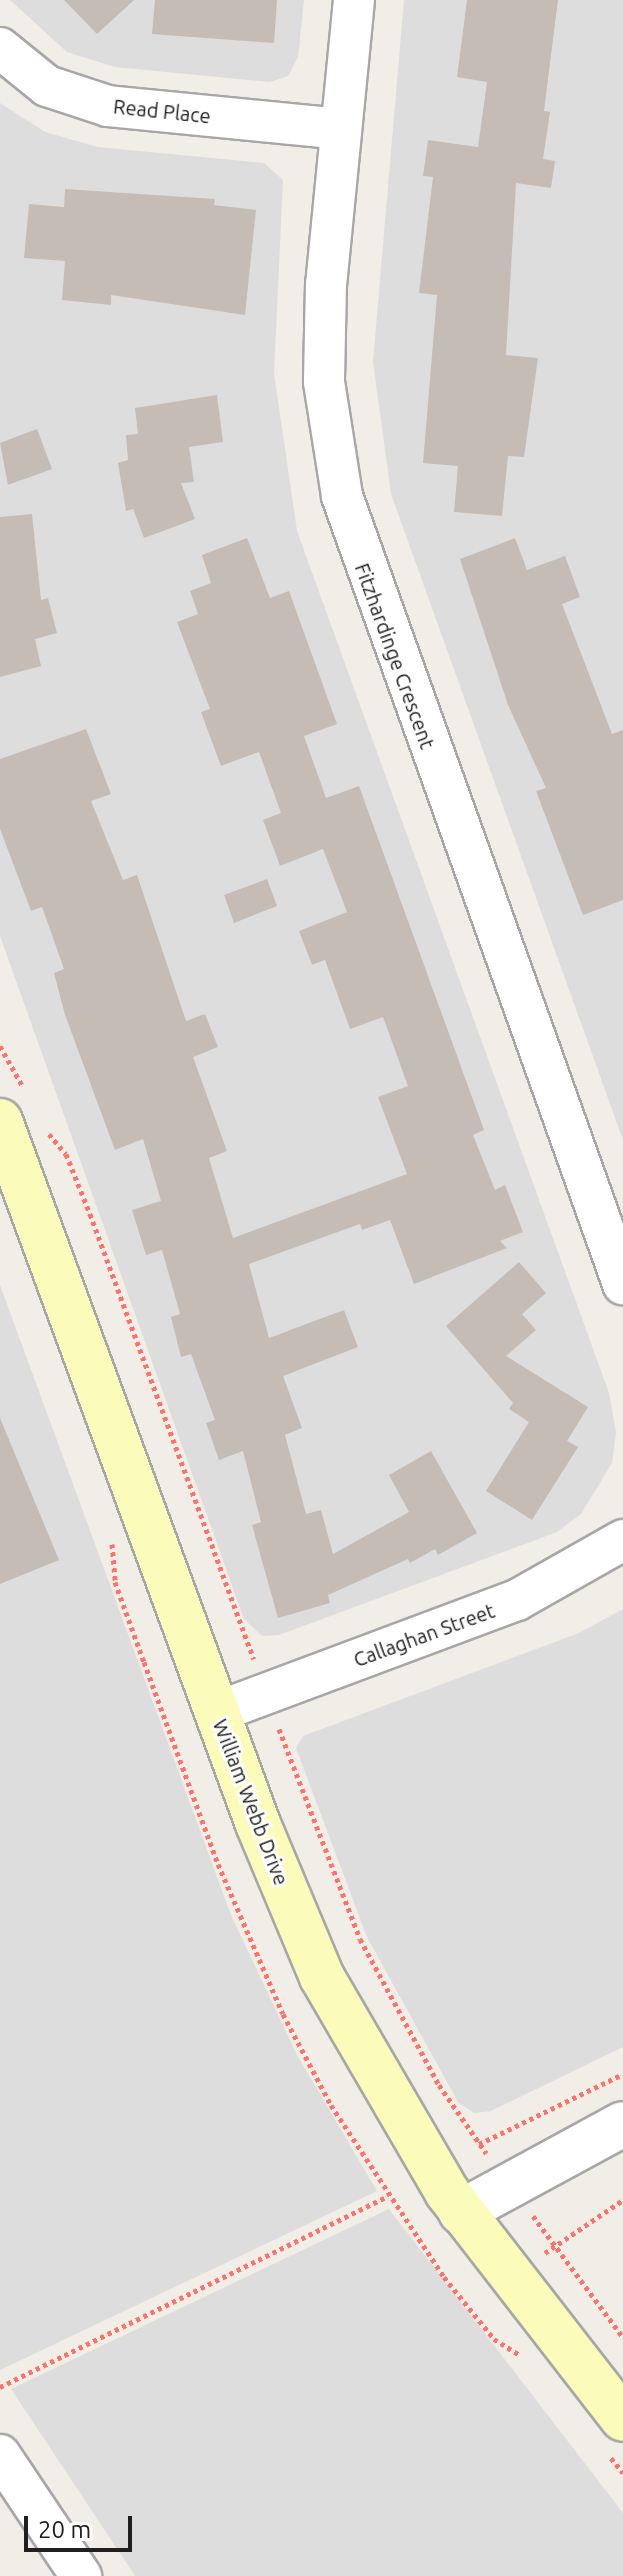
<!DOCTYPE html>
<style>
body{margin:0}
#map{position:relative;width:623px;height:2576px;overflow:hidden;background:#f1ede7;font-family:Ubuntu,sans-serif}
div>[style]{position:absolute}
.residential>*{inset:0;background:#dedddd}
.building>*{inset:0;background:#c6bcb6}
.path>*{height:5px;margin-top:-2.5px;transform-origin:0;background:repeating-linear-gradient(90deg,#ff726a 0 4px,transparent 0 8px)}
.roads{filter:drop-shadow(2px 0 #a7a7a7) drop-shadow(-2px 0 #a7a7a7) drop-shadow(0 2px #a7a7a7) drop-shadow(0 -2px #a7a7a7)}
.minor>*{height:40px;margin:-20px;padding:0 20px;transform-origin:20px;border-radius:20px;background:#fff}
.tertiary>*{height:44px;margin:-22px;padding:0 22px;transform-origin:22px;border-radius:22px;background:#fff}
.secondary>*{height:44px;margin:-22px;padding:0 22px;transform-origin:22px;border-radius:22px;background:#fcfcba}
span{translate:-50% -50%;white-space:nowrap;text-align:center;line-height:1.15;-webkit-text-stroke:6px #fff;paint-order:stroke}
.street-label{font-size:20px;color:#202020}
.scale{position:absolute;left:24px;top:2516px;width:108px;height:36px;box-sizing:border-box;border:4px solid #202020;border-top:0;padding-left:10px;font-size:24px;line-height:28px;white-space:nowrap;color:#202020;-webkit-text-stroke:6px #fff;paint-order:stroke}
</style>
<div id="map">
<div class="residential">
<div style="clip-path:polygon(10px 0,304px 0,298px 57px,288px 76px,270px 82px,115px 67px,67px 52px)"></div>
<div style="clip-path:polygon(404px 0,623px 0,623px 1140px,391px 494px,373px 362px)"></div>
<div style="clip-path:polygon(0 103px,45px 132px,98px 147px,264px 163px,283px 180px,274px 373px,297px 531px,609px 1393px,616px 1433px,612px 1463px,581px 1514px,557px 1532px,279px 1635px,262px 1636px,244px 1619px,0 936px)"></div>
<div style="clip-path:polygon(0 1285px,231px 1915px,297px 2055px,377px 2191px,0 2370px)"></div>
<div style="clip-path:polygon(623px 1609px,623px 2047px,491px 2111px,474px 2113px,458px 2102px,367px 1937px,296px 1748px,303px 1736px,579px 1633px)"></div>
<div style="clip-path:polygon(389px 2209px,623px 2513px,623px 2576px,135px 2576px,11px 2389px)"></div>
</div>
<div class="building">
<div style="clip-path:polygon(64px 0,134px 0,97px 34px)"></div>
<div style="clip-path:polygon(155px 0,277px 0,274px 43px,152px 34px)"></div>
<div style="clip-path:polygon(467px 0,558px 0,544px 111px,550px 112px,543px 159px,555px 161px,551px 188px,516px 183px,506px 355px,538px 358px,524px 457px,508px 456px,502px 516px,454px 512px,458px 466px,423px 463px,437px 295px,419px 293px,433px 177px,423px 176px,428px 140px,478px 147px,487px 82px,457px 77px)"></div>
<div style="clip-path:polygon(65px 189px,215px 199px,214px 205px,256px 210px,245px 315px,111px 295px,111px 305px,62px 300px,65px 261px,24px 258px,29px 204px,64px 207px)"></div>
<div style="clip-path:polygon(217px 395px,223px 442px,189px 447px,194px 482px,181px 483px,195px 519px,144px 538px,133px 509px,126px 511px,118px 463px,128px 460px,126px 435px,138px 434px,135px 408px)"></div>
<div style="clip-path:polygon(37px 429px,52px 469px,8px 485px,0 443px)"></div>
<div style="clip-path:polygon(32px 514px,41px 600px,48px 598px,57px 633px,35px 639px,41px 666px,0 677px,0 517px)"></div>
<div style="clip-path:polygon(247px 538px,270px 598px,289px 591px,337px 724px,304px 736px,326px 798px,359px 786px,484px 1130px,473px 1135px,495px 1190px,505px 1185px,523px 1232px,500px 1241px,507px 1248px,414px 1284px,390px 1220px,362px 1230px,360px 1224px,249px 1264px,269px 1338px,344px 1310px,358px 1347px,283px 1376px,302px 1428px,285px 1435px,306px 1514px,321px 1510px,333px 1554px,409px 1512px,389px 1475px,431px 1451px,477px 1533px,438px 1555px,435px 1549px,410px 1563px,408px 1559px,328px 1595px,330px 1603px,278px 1618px,252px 1525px,261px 1522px,243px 1451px,219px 1460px,206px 1423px,215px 1420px,191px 1354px,181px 1357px,171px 1317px,180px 1314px,162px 1250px,146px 1255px,132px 1210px,161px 1201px,143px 1139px,115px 1150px,65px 1015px,54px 973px,64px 969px,42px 907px,31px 911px,0 829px,0 759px,86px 729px,111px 794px,91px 801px,123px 880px,137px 875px,186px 1021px,205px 1014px,218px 1047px,193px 1057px,227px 1151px,209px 1158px,233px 1238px,407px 1174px,378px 1097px,408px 1086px,383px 1017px,350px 1029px,325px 960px,312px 965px,299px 931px,347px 912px,323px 849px,280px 866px,263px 820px,281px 813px,259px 752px,221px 766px,201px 712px,210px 709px,177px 622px,198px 614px,190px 591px,211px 583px,202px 555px)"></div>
<div style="clip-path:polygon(515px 538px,527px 570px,565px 556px,580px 597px,562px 604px,612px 734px,623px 730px,623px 900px,583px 915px,536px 791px,546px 788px,508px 705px,460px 559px)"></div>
<div style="clip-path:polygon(267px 879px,277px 906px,234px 923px,224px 895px)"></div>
<div style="clip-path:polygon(519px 1262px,546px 1293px,522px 1314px,536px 1330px,506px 1356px,588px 1407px,567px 1441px,578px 1447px,532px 1520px,486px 1491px,529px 1422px,509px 1409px,513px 1403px,446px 1326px)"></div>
<div style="clip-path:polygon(0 1418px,59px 1560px,0 1584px)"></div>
</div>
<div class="path">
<div style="left:0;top:1046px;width:47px;rotate:60.7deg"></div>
<div style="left:49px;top:1134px;width:26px;rotate:50deg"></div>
<div style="left:66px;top:1154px;width:65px;rotate:68.2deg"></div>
<div style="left:90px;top:1214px;width:474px;rotate:69.8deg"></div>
<div style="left:112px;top:1544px;width:38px;rotate:85deg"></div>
<div style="left:115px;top:1582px;width:85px;rotate:70.1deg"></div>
<div style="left:144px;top:1662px;width:215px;rotate:69.9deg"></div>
<div style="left:218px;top:1864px;width:163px;rotate:66.6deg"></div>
<div style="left:283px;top:2014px;width:103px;rotate:62.2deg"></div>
<div style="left:331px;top:2105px;width:206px;rotate:56.7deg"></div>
<div style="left:444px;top:2277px;width:80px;rotate:51.1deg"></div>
<div style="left:494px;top:2339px;width:31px;rotate:32deg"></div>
<div style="left:279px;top:1729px;width:225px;rotate:68.9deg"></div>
<div style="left:360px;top:1939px;width:166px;rotate:61.6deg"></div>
<div style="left:439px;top:2085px;width:83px;rotate:55.3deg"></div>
<div style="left:479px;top:2144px;width:160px;rotate:-25.9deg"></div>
<div style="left:533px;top:2216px;width:151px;rotate:53.4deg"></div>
<div style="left:545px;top:2253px;width:94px;rotate:-34.2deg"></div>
<div style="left:0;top:2387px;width:432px;rotate:-26.2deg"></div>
<div style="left:611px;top:2458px;width:19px;rotate:51deg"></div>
</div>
<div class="roads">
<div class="minor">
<div style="left:354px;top:0;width:285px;rotate:95.6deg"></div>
<div style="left:326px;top:284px;width:98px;rotate:91.2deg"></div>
<div style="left:324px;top:382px;width:115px;rotate:81deg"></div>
<div style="left:342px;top:496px;width:837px;rotate:70.37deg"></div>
<div style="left:0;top:48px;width:60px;rotate:39deg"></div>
<div style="left:47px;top:86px;width:64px;rotate:18.2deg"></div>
<div style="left:108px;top:106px;width:234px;rotate:5.6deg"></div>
<div style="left:217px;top:1712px;width:320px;rotate:-20.5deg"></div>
<div style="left:517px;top:1600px;width:122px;rotate:-29.5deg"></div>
<div style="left:0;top:2455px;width:146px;rotate:56.2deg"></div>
</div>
<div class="tertiary">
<div style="left:461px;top:2212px;width:184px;rotate:-28.5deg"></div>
</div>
<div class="secondary">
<div style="left:0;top:1121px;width:749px;rotate:69.85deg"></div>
<div style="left:258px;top:1824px;width:166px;rotate:67.3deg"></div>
<div style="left:322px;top:1977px;width:249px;rotate:59.8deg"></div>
<div style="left:447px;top:2192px;width:287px;rotate:52.2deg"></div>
</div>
</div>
<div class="street-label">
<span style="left:162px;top:111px;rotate:6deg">Read Place</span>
<span style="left:395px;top:656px;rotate:70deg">Fitzhardinge Crescent</span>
<span style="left:424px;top:1635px;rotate:-20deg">Callaghan Street</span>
<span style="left:251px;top:1802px;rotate:69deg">William Webb Drive</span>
</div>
<div class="scale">20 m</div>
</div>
